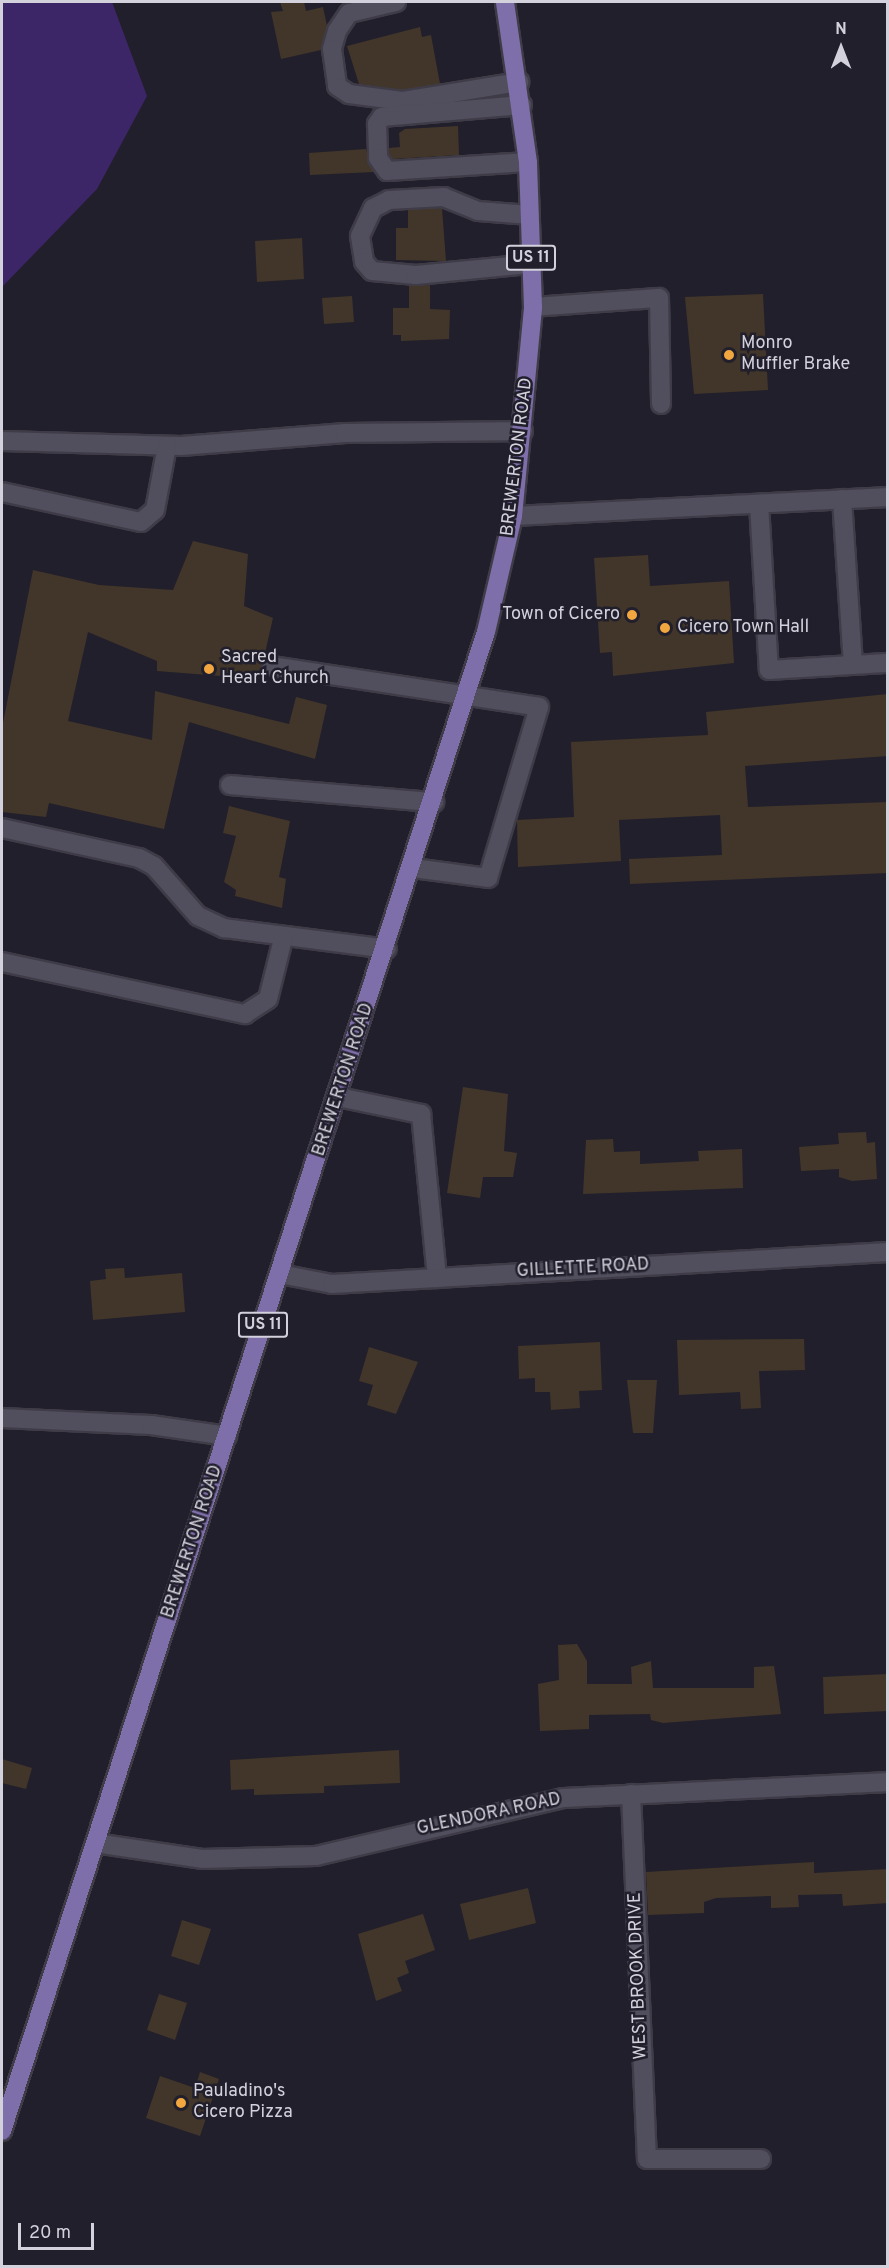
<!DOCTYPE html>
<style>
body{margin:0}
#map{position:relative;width:889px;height:2268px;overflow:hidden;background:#221f2c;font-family:Overpass,sans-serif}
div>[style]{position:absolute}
.green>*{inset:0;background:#3c2668}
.building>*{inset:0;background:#413629}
.roads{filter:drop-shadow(2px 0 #3f3c48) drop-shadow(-2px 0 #3f3c48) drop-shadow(0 2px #3f3c48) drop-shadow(0 -2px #3f3c48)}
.minor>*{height:18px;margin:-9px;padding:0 9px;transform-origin:9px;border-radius:9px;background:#514e5d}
.major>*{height:18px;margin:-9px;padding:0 9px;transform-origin:9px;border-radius:9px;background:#7e6eaa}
.dots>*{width:16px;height:16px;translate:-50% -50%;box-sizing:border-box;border:3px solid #221f2c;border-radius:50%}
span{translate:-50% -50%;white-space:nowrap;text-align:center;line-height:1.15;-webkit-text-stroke:5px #221f2c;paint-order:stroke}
.shield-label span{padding:2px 4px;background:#221f2c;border:2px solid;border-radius:4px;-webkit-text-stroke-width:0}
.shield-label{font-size:16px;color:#d3d1db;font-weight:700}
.poi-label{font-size:18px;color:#d3d1db}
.left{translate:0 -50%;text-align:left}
.right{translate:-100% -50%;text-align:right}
.street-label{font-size:18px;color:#d3d1db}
.frame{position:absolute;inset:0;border:3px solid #d3d1db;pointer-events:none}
.north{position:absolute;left:811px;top:18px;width:60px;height:60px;-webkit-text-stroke:4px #221f2c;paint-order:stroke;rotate:0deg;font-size:16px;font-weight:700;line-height:24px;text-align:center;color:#d3d1db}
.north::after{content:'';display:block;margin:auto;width:21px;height:27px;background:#d3d1db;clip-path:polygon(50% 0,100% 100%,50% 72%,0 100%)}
.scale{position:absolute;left:18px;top:2223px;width:76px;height:27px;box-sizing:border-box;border:3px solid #d3d1db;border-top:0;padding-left:8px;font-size:18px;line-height:21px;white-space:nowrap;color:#d3d1db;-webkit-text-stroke:4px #221f2c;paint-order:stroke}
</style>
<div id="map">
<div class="green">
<div style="clip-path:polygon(2px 2px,112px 2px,147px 96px,97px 189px,2px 287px)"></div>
</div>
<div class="building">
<div style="clip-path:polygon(280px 2px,304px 2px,306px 11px,323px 7px,327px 26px,321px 50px,281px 59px,271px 12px,283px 11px)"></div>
<div style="clip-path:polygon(420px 27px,422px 37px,431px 35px,440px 84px,403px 90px,359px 84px,347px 46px)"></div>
<div style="clip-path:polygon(458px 126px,459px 155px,393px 159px,389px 154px,389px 148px,400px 147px,399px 133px,405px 129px)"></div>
<div style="clip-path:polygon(366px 149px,374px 172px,310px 175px,309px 153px)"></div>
<div style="clip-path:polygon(442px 208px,446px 261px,396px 260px,396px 228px,408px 228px,408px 210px)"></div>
<div style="clip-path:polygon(302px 238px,304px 279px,257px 282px,255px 241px)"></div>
<div style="clip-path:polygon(430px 285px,430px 309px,450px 310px,449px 339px,401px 341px,401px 335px,393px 335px,393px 308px,409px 308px,409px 286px)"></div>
<div style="clip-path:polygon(763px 294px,768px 390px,694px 394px,685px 297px)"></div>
<div style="clip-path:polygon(352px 296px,354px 322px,324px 324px,322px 298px)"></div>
<div style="clip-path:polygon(193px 541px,248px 554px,244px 606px,273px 618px,259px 679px,157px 671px,157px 661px,88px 632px,68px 721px,152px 740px,155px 691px,289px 724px,296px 697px,327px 705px,315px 759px,189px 722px,164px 829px,49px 803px,46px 817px,2px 812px,2px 728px,33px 570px,99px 585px,173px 590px)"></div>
<div style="clip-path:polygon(648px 555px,650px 586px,729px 581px,734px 663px,613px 676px,612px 652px,600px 653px,594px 558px)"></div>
<div style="clip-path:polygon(888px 694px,888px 756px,745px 766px,748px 807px,888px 802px,888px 873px,630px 884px,629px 859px,722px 855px,720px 815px,619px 820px,621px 861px,518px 867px,517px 820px,574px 817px,571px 742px,708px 735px,706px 712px)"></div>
<div style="clip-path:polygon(229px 806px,290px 821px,279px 877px,286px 879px,282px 908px,235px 896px,236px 890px,224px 882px,236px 836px,223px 833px)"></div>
<div style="clip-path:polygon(463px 1087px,508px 1094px,504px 1151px,517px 1153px,513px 1177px,483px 1177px,480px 1198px,447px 1193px)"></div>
<div style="clip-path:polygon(866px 1132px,867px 1143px,875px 1142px,877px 1179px,852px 1181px,839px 1177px,839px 1169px,801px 1171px,799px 1147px,839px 1144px,838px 1133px)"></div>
<div style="clip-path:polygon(613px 1139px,614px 1152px,640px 1151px,640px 1164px,699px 1161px,698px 1151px,742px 1149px,743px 1188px,583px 1194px,586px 1140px)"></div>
<div style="clip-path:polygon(124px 1268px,125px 1278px,182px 1273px,185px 1312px,93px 1320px,90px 1281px,106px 1279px,105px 1269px)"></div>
<div style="clip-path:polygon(804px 1339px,805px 1370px,759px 1371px,761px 1408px,741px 1409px,740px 1392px,679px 1395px,677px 1340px)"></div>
<div style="clip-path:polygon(600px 1342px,602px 1390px,579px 1391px,580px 1408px,551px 1410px,550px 1392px,535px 1392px,535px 1378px,519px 1379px,518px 1346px)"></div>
<div style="clip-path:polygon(369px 1347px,418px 1362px,396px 1414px,367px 1405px,373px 1385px,359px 1381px)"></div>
<div style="clip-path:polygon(627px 1380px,657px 1380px,653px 1433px,633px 1433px)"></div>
<div style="clip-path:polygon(577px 1644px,587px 1661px,587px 1684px,632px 1684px,631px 1667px,651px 1661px,653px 1688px,754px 1688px,754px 1667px,774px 1666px,781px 1714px,663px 1723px,651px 1720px,650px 1714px,589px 1715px,589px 1729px,540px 1731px,538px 1684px,559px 1680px,558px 1645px)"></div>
<div style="clip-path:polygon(888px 1674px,888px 1711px,824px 1714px,823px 1677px)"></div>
<div style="clip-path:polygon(399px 1750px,400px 1783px,324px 1786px,324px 1793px,254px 1795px,254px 1789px,231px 1790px,230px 1760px)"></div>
<div style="clip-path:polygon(2px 1759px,32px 1768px,26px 1789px,2px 1783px)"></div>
<div style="clip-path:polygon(814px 1862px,814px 1873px,888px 1869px,888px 1903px,843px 1906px,842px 1894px,798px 1895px,799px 1907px,771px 1908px,771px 1896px,716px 1898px,704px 1902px,704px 1913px,648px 1915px,646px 1872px)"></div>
<div style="clip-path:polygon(528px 1888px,536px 1923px,469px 1940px,460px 1904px)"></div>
<div style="clip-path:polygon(423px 1914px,435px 1950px,405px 1961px,409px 1973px,397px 1978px,402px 1991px,376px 2001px,358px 1934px)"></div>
<div style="clip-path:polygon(182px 1920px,211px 1929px,199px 1965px,171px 1956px)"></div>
<div style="clip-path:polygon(159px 1994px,187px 2003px,175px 2040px,147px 2030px)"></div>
<div style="clip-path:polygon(200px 2072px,219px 2079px,200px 2136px,146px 2118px,160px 2076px,195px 2088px)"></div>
</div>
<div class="roads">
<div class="minor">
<div style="left:396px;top:2px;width:48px;rotate:166.8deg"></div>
<div style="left:349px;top:13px;width:22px;rotate:124deg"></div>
<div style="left:337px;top:31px;width:19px;rotate:106deg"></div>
<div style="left:332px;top:49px;width:37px;rotate:82deg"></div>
<div style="left:337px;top:86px;width:14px;rotate:34deg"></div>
<div style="left:349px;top:94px;width:54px;rotate:7.4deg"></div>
<div style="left:403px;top:101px;width:118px;rotate:-9.3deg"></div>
<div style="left:522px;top:105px;width:141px;rotate:175.1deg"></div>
<div style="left:382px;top:117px;width:9px;rotate:126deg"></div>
<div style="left:377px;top:124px;width:34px;rotate:88deg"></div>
<div style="left:378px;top:158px;width:16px;rotate:55deg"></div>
<div style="left:387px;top:171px;width:141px;rotate:-3.7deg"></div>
<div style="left:530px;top:215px;width:52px;rotate:-175.6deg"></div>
<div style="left:478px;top:211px;width:37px;rotate:-158deg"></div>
<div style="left:444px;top:197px;width:55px;rotate:176.9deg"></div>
<div style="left:389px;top:200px;width:18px;rotate:153deg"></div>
<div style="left:373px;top:208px;width:31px;rotate:115deg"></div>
<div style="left:360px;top:236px;width:26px;rotate:81deg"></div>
<div style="left:364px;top:262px;width:12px;rotate:48deg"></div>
<div style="left:372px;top:271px;width:44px;rotate:5.2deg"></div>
<div style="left:416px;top:275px;width:116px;rotate:-5.5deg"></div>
<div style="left:533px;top:307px;width:126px;rotate:-4.1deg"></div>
<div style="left:659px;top:298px;width:106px;rotate:88.9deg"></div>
<div style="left:2px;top:441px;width:179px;rotate:1.6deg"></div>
<div style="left:181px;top:446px;width:165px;rotate:-4.5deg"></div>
<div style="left:345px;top:433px;width:178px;rotate:-0.6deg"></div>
<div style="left:2px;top:492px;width:142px;rotate:12.2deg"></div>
<div style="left:141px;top:522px;width:18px;rotate:-41deg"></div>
<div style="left:155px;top:510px;width:65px;rotate:-79.4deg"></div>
<div style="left:842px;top:499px;width:166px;rotate:86.2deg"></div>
<div style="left:759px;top:504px;width:166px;rotate:86.6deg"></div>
<div style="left:769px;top:670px;width:119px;rotate:-3.4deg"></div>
<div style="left:513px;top:516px;width:375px;rotate:-2.9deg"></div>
<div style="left:272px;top:666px;width:270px;rotate:8.7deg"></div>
<div style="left:539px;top:707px;width:178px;rotate:106.6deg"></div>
<div style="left:488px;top:878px;width:76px;rotate:-172.4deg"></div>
<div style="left:230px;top:785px;width:205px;rotate:4.8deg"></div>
<div style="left:2px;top:828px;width:140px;rotate:12.4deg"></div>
<div style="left:139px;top:858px;width:17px;rotate:28deg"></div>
<div style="left:154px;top:866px;width:67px;rotate:48.7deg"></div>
<div style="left:198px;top:916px;width:29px;rotate:25deg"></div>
<div style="left:224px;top:928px;width:164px;rotate:7.3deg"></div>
<div style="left:2px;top:962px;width:249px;rotate:12.1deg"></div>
<div style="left:245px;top:1014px;width:27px;rotate:-33deg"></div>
<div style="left:268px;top:999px;width:62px;rotate:-76deg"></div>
<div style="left:338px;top:1097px;width:85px;rotate:11.6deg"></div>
<div style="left:421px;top:1114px;width:165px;rotate:84.4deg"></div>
<div style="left:280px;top:1274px;width:53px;rotate:10.9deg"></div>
<div style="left:332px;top:1284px;width:557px;rotate:-3.29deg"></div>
<div style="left:2px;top:1418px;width:149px;rotate:2.7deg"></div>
<div style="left:151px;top:1425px;width:77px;rotate:8.2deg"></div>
<div style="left:631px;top:1794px;width:365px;rotate:87.5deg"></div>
<div style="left:647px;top:2159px;width:114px"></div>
<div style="left:95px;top:1843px;width:108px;rotate:8.5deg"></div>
<div style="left:202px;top:1859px;width:114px;rotate:-1.5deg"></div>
<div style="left:316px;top:1856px;width:254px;rotate:-13.2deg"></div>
<div style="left:563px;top:1798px;width:325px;rotate:-2.8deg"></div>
</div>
<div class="major">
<div style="left:2px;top:2131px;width:1575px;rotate:-72.11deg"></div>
<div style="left:486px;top:632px;width:119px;rotate:-76.9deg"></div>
<div style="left:513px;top:516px;width:210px;rotate:-84.5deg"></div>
<div style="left:533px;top:307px;width:145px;rotate:-92deg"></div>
<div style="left:528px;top:162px;width:162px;rotate:-98.2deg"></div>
</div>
</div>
<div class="dots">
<div style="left:729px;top:355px;background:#f1a640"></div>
<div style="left:632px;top:615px;background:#f1a640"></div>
<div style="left:665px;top:628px;background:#f1a640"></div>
<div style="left:209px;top:669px;background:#f1a640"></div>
<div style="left:181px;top:2103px;background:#f1a640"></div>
</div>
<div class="shield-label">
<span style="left:531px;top:258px">US 11</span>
<span style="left:263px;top:1325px">US 11</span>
</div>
<div class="poi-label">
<span class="left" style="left:741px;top:355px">Monro<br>Muffler Brake</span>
<span class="right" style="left:620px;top:615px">Town of Cicero</span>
<span class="left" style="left:677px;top:628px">Cicero Town Hall</span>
<span class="left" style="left:221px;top:669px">Sacred<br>Heart Church</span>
<span class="left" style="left:193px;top:2103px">Pauladino's<br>Cicero Pizza</span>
</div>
<div class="street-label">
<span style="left:518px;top:457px;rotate:-83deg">BREWERTON ROAD</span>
<span style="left:344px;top:1080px;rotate:-72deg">BREWERTON ROAD</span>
<span style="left:583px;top:1269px;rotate:-3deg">GILLETTE ROAD</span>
<span style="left:193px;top:1542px;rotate:-72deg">BREWERTON ROAD</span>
<span style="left:489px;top:1815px;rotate:-12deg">GLENDORA ROAD</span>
<span style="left:639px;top:1976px;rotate:-92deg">WEST BROOK DRIVE</span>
</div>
<div class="frame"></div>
<div class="north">N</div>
<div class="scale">20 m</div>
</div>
